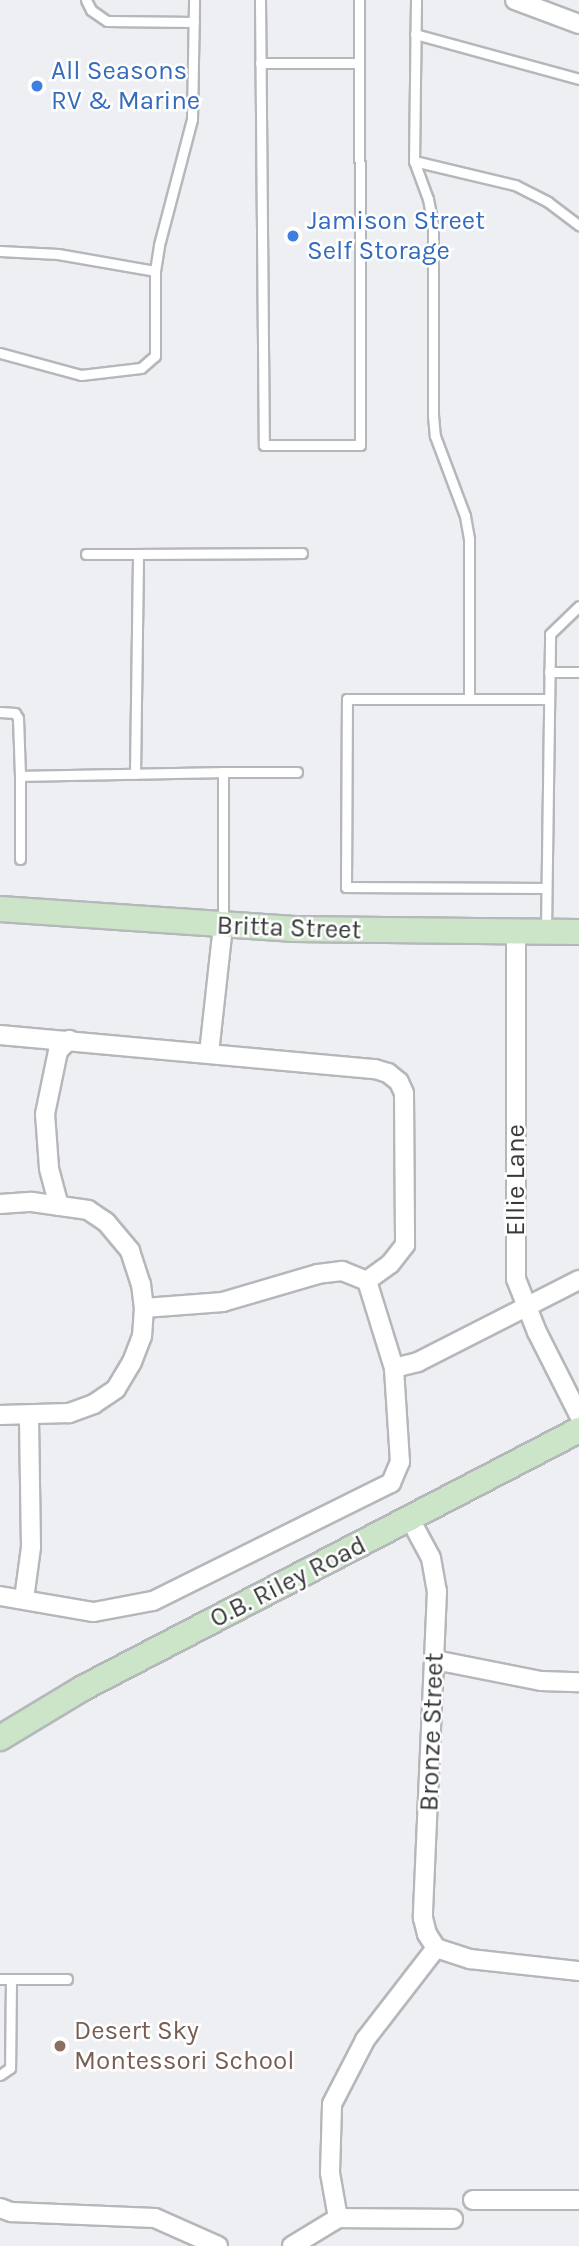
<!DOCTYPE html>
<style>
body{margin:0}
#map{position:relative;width:579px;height:2246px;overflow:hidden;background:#edeff2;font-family:Karla,sans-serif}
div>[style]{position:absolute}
.roads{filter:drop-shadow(2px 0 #b5b8ba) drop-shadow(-2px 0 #b5b8ba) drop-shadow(0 2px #b5b8ba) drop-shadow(0 -2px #b5b8ba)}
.lane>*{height:9px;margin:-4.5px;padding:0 4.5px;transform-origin:4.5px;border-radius:4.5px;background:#fff}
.street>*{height:18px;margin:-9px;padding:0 9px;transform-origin:9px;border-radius:9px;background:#fff}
.secondary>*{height:24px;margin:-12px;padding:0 12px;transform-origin:12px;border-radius:12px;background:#cce5c8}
.dots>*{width:19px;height:19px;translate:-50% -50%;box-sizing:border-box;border:4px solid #fff;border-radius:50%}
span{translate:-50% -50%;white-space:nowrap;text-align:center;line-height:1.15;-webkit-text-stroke:5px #fff;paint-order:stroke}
.shop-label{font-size:26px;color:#366cbe}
.left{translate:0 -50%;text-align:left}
.street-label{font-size:26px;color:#363738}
.education-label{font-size:26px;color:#785e54}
</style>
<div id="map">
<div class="roads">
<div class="lane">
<div style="left:86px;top:0;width:11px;rotate:63deg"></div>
<div style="left:91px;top:10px;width:19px;rotate:35deg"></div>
<div style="left:107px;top:21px;width:87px;rotate:0.7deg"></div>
<div style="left:260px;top:0;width:445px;rotate:89.5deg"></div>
<div style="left:264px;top:445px;width:96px"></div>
<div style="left:360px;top:445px;width:445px;rotate:-90.1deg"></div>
<div style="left:416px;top:0;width:161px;rotate:90.7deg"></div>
<div style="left:414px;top:161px;width:40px;rotate:69.8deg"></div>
<div style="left:428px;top:199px;width:26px;rotate:79deg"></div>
<div style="left:433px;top:225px;width:190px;rotate:90deg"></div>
<div style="left:433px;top:415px;width:21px;rotate:85deg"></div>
<div style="left:435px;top:436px;width:85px;rotate:69.4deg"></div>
<div style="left:465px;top:516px;width:23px;rotate:80deg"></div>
<div style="left:469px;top:539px;width:159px;rotate:90deg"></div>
<div style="left:415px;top:34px;width:170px;rotate:15.3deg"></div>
<div style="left:260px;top:63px;width:99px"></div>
<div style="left:414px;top:161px;width:104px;rotate:13.4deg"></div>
<div style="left:515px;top:185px;width:37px;rotate:27deg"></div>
<div style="left:548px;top:202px;width:39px;rotate:37deg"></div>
<div style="left:0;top:251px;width:58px;rotate:3deg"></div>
<div style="left:58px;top:254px;width:98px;rotate:9.9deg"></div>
<div style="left:0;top:353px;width:84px;rotate:15.2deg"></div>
<div style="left:81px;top:375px;width:60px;rotate:-6.7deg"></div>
<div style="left:141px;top:368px;width:18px;rotate:-41deg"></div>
<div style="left:155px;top:356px;width:85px;rotate:-90deg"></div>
<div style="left:155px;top:271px;width:26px;rotate:-81deg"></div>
<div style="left:159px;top:245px;width:130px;rotate:-75.3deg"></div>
<div style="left:192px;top:119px;width:119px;rotate:-89deg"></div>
<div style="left:86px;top:554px;width:52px"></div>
<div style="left:549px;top:672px;width:30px"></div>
<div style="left:0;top:712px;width:15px;rotate:4deg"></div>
<div style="left:15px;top:713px;width:6px;rotate:59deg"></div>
<div style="left:18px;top:718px;width:58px;rotate:88deg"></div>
<div style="left:20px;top:776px;width:203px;rotate:-1.1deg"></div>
<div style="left:135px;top:774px;width:220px;rotate:-89.2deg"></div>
<div style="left:138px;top:554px;width:164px;rotate:-0.3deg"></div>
<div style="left:20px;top:859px;width:83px;rotate:-90deg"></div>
<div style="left:546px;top:888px;width:200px;rotate:-179.7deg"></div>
<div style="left:346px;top:887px;width:188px;rotate:-89.7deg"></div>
<div style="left:347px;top:699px;width:201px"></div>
<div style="left:223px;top:924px;width:152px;rotate:-90deg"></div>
<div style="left:223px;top:772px;width:74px"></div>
<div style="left:546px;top:930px;width:296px;rotate:-89.2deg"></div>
<div style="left:550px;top:634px;width:40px;rotate:-44deg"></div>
<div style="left:0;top:1979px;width:11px"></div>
<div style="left:11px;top:1979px;width:89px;rotate:90.6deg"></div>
<div style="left:10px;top:2068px;width:12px;rotate:145deg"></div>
<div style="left:11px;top:1979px;width:56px"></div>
</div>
<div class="street">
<div style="left:515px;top:0;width:68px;rotate:20.6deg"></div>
<div style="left:516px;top:932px;width:347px;rotate:90deg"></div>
<div style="left:516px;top:1279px;width:57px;rotate:68.4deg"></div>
<div style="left:537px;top:1332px;width:93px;rotate:63.2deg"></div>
<div style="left:0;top:1035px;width:377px;rotate:5.2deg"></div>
<div style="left:375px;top:1069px;width:14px;rotate:17deg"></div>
<div style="left:388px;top:1073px;width:14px;rotate:39deg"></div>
<div style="left:399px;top:1082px;width:12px;rotate:66deg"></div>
<div style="left:404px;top:1093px;width:152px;rotate:89.6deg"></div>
<div style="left:405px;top:1245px;width:24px;rotate:128deg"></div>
<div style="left:390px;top:1264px;width:29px;rotate:144deg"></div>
<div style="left:209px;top:1053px;width:128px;rotate:-83.7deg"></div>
<div style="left:0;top:1204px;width:32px;rotate:-4deg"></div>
<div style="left:32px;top:1202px;width:57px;rotate:8.1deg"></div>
<div style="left:88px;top:1210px;width:22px;rotate:34deg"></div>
<div style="left:106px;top:1222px;width:38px;rotate:50deg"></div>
<div style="left:130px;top:1251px;width:35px;rotate:72deg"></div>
<div style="left:141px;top:1284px;width:24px;rotate:83deg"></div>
<div style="left:144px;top:1308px;width:28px;rotate:94deg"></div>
<div style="left:142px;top:1336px;width:28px;rotate:111deg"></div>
<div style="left:132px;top:1362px;width:31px;rotate:121deg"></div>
<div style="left:116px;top:1389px;width:27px;rotate:146deg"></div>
<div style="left:94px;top:1404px;width:27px;rotate:160deg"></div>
<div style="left:69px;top:1413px;width:69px;rotate:178.3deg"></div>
<div style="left:59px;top:1206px;width:39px;rotate:-105deg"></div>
<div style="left:49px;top:1168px;width:54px;rotate:-94.2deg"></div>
<div style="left:45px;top:1114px;width:64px;rotate:-78.3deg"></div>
<div style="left:58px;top:1051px;width:16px;rotate:-45deg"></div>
<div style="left:394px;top:1368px;width:25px;rotate:-14deg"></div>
<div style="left:418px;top:1362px;width:181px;rotate:-27deg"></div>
<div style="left:410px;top:1519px;width:44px;rotate:61.7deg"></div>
<div style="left:431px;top:1558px;width:34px;rotate:80deg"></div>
<div style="left:437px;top:1591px;width:327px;rotate:92.5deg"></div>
<div style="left:423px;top:1918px;width:16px;rotate:76deg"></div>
<div style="left:427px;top:1934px;width:17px;rotate:57deg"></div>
<div style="left:0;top:1596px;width:95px;rotate:9.7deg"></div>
<div style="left:94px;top:1612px;width:60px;rotate:-10.6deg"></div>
<div style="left:153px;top:1601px;width:266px;rotate:-26.4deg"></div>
<div style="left:391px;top:1483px;width:23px;rotate:-67deg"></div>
<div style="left:400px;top:1462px;width:94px;rotate:-93.7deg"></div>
<div style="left:394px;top:1368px;width:91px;rotate:-107.2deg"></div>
<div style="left:367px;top:1281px;width:27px;rotate:-158deg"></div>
<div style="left:342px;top:1271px;width:24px;rotate:173deg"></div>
<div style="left:318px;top:1274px;width:99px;rotate:163.6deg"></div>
<div style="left:223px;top:1302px;width:79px;rotate:175.7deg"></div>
<div style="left:24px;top:1599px;width:52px;rotate:-82.3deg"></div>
<div style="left:31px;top:1547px;width:132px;rotate:-90.9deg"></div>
<div style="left:435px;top:1660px;width:108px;rotate:11.2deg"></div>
<div style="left:541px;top:1681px;width:38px;rotate:2deg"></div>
<div style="left:436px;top:1948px;width:36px;rotate:18deg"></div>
<div style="left:470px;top:1959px;width:110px;rotate:6.3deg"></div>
<div style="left:473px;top:2200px;width:106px"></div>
<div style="left:0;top:2208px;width:12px;rotate:20deg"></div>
<div style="left:11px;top:2212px;width:144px;rotate:2.4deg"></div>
<div style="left:155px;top:2218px;width:69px;rotate:24deg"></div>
<div style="left:338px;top:2218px;width:46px;rotate:-100.1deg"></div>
<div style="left:330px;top:2173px;width:69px;rotate:-88.3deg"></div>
<div style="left:332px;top:2104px;width:72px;rotate:-62.7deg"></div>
<div style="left:365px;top:2040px;width:116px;rotate:-52.3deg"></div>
<div style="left:292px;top:2246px;width:54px;rotate:-31.3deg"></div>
<div style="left:338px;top:2218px;width:115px;rotate:0.5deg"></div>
</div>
<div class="secondary">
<div style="left:0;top:909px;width:295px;rotate:3.9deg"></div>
<div style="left:294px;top:929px;width:285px;rotate:0.6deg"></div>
<div style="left:0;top:1738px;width:97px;rotate:-31.1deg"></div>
<div style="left:83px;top:1688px;width:559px;rotate:-27.48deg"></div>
</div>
</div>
<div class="dots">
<div style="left:37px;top:86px;background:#3f7fe0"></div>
<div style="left:293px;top:236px;background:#3f7fe0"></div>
<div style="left:60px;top:2046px;background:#8d6e63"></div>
</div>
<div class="shop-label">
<span class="left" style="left:51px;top:86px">All Seasons<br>RV &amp; Marine</span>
<span class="left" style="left:307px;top:236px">Jamison Street<br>Self Storage</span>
</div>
<div class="street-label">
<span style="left:289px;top:928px;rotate:2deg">Britta Street</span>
<span style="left:516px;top:1180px;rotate:-90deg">Ellie Lane</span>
<span style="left:288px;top:1582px;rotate:-27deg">O.B. Riley Road</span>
<span style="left:432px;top:1732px;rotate:-88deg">Bronze Street</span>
</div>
<div class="education-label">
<span class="left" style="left:74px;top:2046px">Desert Sky<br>Montessori School</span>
</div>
</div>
